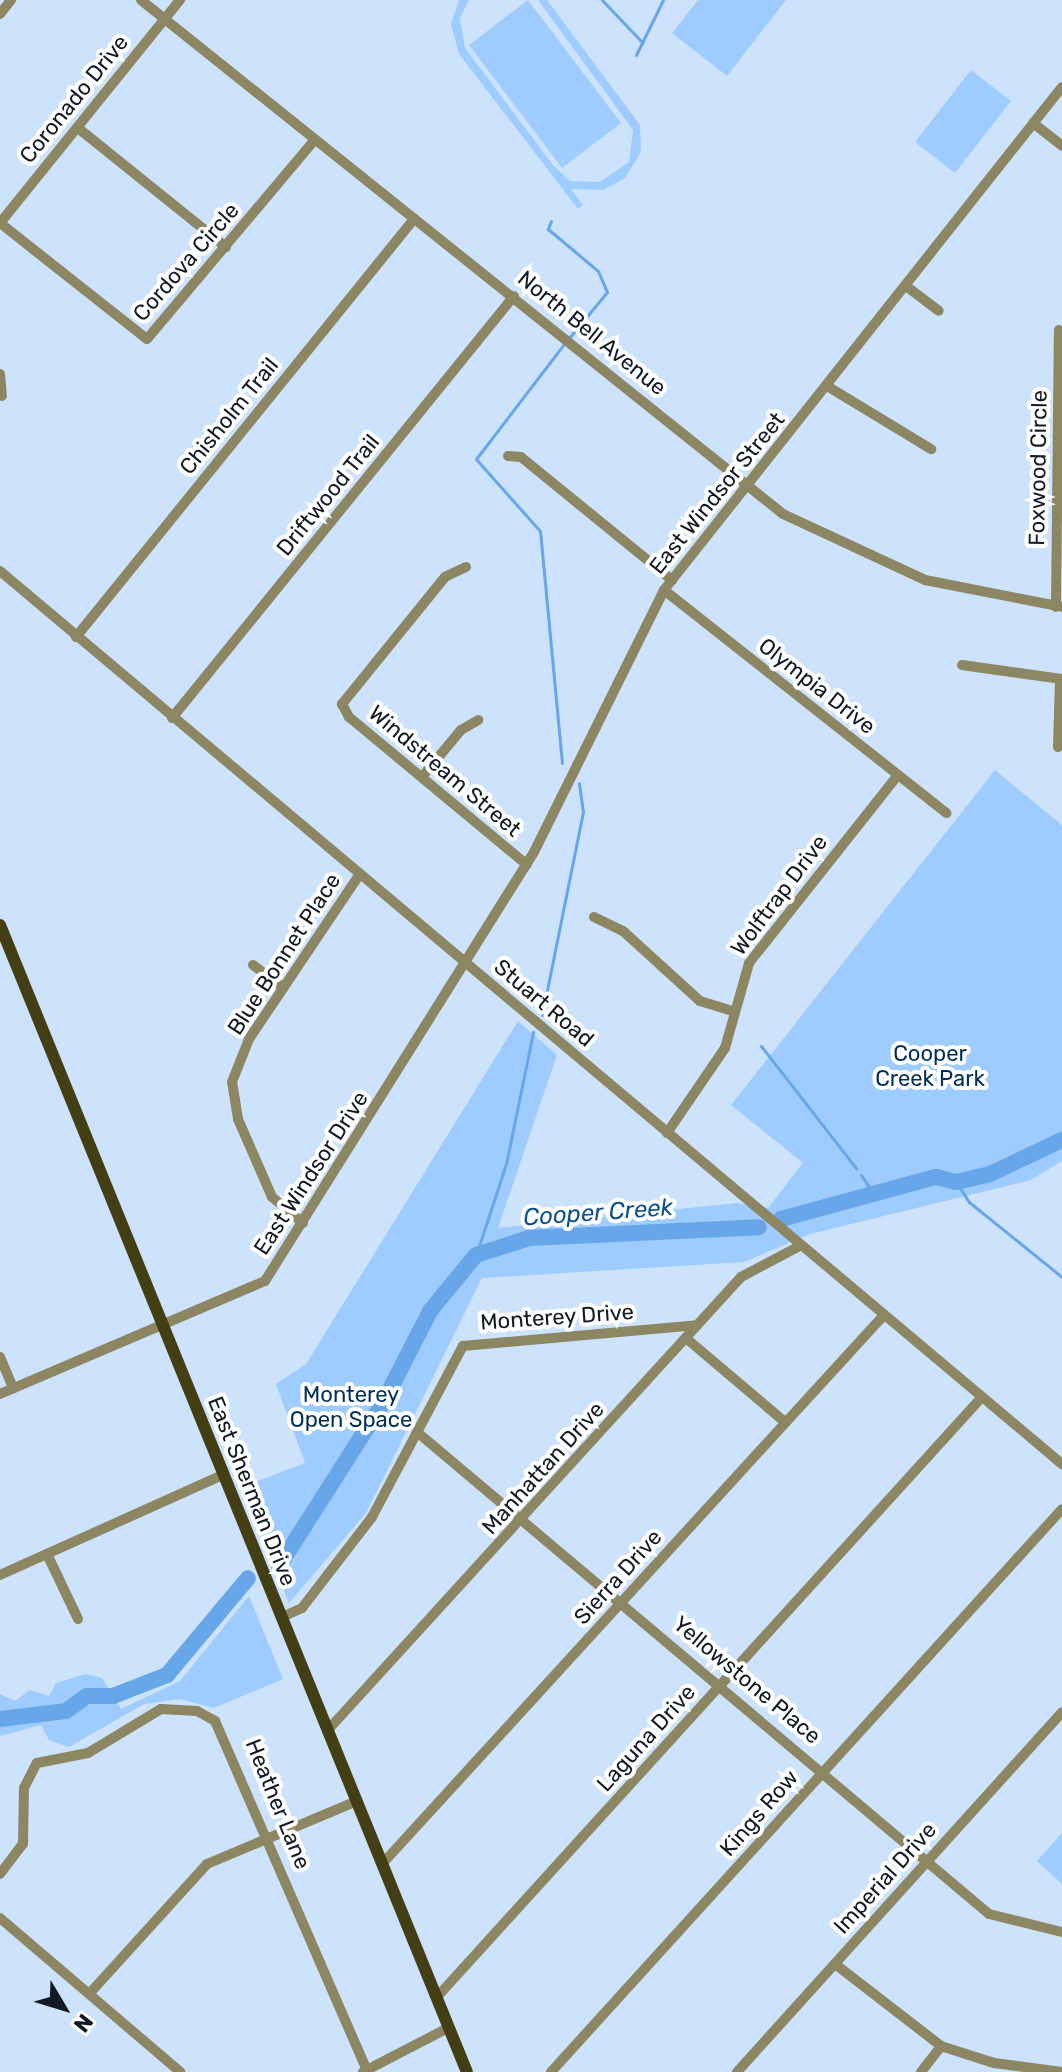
<!DOCTYPE html>
<style>
body{margin:0}
#map{position:relative;width:1062px;height:2072px;overflow:hidden;background:#cde3fc;font-family:Rubik,sans-serif}
div>[style]{position:absolute}
.green>*{inset:0;background:#9eccfe}
.stream>*{height:3px;margin:-1.5px;padding:0 1.5px;transform-origin:1.5px;border-radius:1.5px;background:#67a6e9}
.river>*{height:16px;margin:-8px;padding:0 8px;transform-origin:8px;border-radius:8px;background:#67a6e9}
.minor>*{height:10px;margin:-5px;padding:0 5px;transform-origin:5px;border-radius:5px;background:#8c8762}
.major>*{height:12px;margin:-6px;padding:0 6px;transform-origin:6px;border-radius:6px;background:#433e14}
span{translate:-50% -50%;white-space:nowrap;text-align:center;line-height:1.15;-webkit-text-stroke:8px #fff;paint-order:stroke}
.street-label{font-size:22px;color:#121a23}
.park-label{font-size:22px;color:#002f59}
.water-label{font-size:24px;color:#0d528f;font-style:italic}
.north{position:absolute;left:24px;top:1968px;width:80px;height:80px;-webkit-text-stroke:6px #fff;paint-order:stroke;rotate:128deg;font-size:22px;font-weight:700;line-height:32px;text-align:center;color:#121a23}
.north::after{content:'';display:block;margin:auto;width:28px;height:36px;background:#121a23;clip-path:polygon(50% 0,100% 100%,50% 72%,0 100%)}
</style>
<div id="map">
<div class="green">
<div style="clip-path:polygon(459px 0,469px 0,460px 18px,465px 48px,553px 165px,570px 181px,600px 182px,629px 162px,633px 130px,538px 0,547px 0,640px 125px,641px 152px,625px 178px,603px 190px,571px 189px,583px 205px,578px 209px,459px 54px,451px 24px)"></div>
<div style="clip-path:polygon(528px 0,621px 123px,562px 168px,469px 45px)"></div>
<div style="clip-path:polygon(698px 0,786px 0,727px 76px,672px 33px)"></div>
<div style="clip-path:polygon(971px 70px,1011px 101px,955px 173px,915px 142px)"></div>
<div style="clip-path:polygon(995px 770px,1062px 825px,1062px 1161px,1031px 1180px,810px 1234px,744px 1262px,482px 1278px,366px 1513px,289px 1603px,242px 1487px,305px 1463px,276px 1384px,306px 1364px,518px 1021px,557px 1055px,498px 1228px,737px 1203px,768px 1208px,803px 1163px,731px 1105px)"></div>
<div style="clip-path:polygon(249px 1596px,283px 1679px,214px 1708px,180px 1699px,144px 1704px,69px 1747px,49px 1740px,41px 1725px,0 1736px,0 1694px,15px 1701px,30px 1690px,49px 1696px,56px 1683px,85px 1674px,102px 1678px,121px 1709px,180px 1681px)"></div>
<div style="clip-path:polygon(1062px 1833px,1062px 1884px,1037px 1861px)"></div>
</div>
<div class="stream">
<div style="left:602px;top:0;width:59px;rotate:46.4deg"></div>
<div style="left:636px;top:55px;width:61px;rotate:-63.9deg"></div>
<div style="left:551px;top:221px;width:9px;rotate:111deg"></div>
<div style="left:548px;top:229px;width:65px;rotate:40deg"></div>
<div style="left:598px;top:271px;width:23px;rotate:67deg"></div>
<div style="left:607px;top:292px;width:60px;rotate:129.6deg"></div>
<div style="left:562px;top:763px;width:233px;rotate:-95.4deg"></div>
<div style="left:540px;top:531px;width:96px;rotate:-131.6deg"></div>
<div style="left:476px;top:459px;width:145px;rotate:-52.6deg"></div>
<div style="left:542px;top:1015px;width:207px;rotate:-78.6deg"></div>
<div style="left:583px;top:812px;width:29px;rotate:-98deg"></div>
<div style="left:761px;top:1046px;width:155px;rotate:52.1deg"></div>
<div style="left:861px;top:1175px;width:22px;rotate:56deg"></div>
<div style="left:956px;top:1182px;width:24px;rotate:57deg"></div>
<div style="left:969px;top:1202px;width:119px;rotate:38.9deg"></div>
<div style="left:476px;top:1255px;width:96px;rotate:-71.8deg"></div>
<div style="left:506px;top:1164px;width:135px;rotate:-78.4deg"></div>
</div>
<div class="river">
<div style="left:781px;top:1219px;width:161px;rotate:-15.2deg"></div>
<div style="left:936px;top:1177px;width:21px;rotate:14deg"></div>
<div style="left:956px;top:1182px;width:35px;rotate:-13deg"></div>
<div style="left:990px;top:1174px;width:80px;rotate:-25.3deg"></div>
<div style="left:279px;top:1566px;width:193px;rotate:-57.5deg"></div>
<div style="left:383px;top:1403px;width:103px;rotate:-62.9deg"></div>
<div style="left:430px;top:1311px;width:72px;rotate:-50.6deg"></div>
<div style="left:476px;top:1255px;width:56px;rotate:-17.8deg"></div>
<div style="left:529px;top:1238px;width:230px;rotate:-2.7deg"></div>
<div style="left:0;top:1719px;width:66px;rotate:-6.9deg"></div>
<div style="left:66px;top:1711px;width:26px;rotate:-36deg"></div>
<div style="left:87px;top:1696px;width:26px"></div>
<div style="left:113px;top:1696px;width:58px;rotate:-21.3deg"></div>
<div style="left:167px;top:1675px;width:126px;rotate:-50.1deg"></div>
</div>
<div class="minor">
<div style="left:141px;top:0;width:822px;rotate:38.68deg"></div>
<div style="left:783px;top:514px;width:157px;rotate:24.9deg"></div>
<div style="left:925px;top:580px;width:140px;rotate:11.1deg"></div>
<div style="left:0;top:14px;width:18px;rotate:-52deg"></div>
<div style="left:1033px;top:123px;width:37px;rotate:38deg"></div>
<div style="left:78px;top:128px;width:190px;rotate:38.8deg"></div>
<div style="left:0;top:223px;width:187px;rotate:38.3deg"></div>
<div style="left:147px;top:339px;width:259px;rotate:-49.9deg"></div>
<div style="left:0;top:223px;width:287px;rotate:-51.1deg"></div>
<div style="left:906px;top:286px;width:41px;rotate:37.1deg"></div>
<div style="left:0;top:374px;width:22px;rotate:85deg"></div>
<div style="left:827px;top:386px;width:122px;rotate:31.2deg"></div>
<div style="left:508px;top:456px;width:13px;rotate:4deg"></div>
<div style="left:521px;top:457px;width:195px;rotate:39.2deg"></div>
<div style="left:466px;top:567px;width:23px;rotate:155deg"></div>
<div style="left:445px;top:577px;width:164px;rotate:129deg"></div>
<div style="left:342px;top:704px;width:15px;rotate:62deg"></div>
<div style="left:349px;top:717px;width:231px;rotate:39.7deg"></div>
<div style="left:0;top:571px;width:1388px;rotate:40.06deg"></div>
<div style="left:664px;top:590px;width:360px;rotate:38.3deg"></div>
<div style="left:1056px;top:607px;width:277px;rotate:-89.4deg"></div>
<div style="left:76px;top:637px;width:538px;rotate:-51.04deg"></div>
<div style="left:962px;top:665px;width:101px;rotate:8deg"></div>
<div style="left:172px;top:718px;width:543px;rotate:-50.98deg"></div>
<div style="left:1058px;top:747px;width:68px;rotate:-88.3deg"></div>
<div style="left:422px;top:777px;width:61px;rotate:-50.3deg"></div>
<div style="left:461px;top:730px;width:20px;rotate:-30deg"></div>
<div style="left:594px;top:917px;width:32px;rotate:26deg"></div>
<div style="left:623px;top:931px;width:104px;rotate:42.3deg"></div>
<div style="left:700px;top:1001px;width:34px;rotate:17deg"></div>
<div style="left:253px;top:965px;width:38px;rotate:37deg"></div>
<div style="left:667px;top:1133px;width:103px;rotate:-55.7deg"></div>
<div style="left:725px;top:1048px;width:88px;rotate:-74.2deg"></div>
<div style="left:749px;top:963px;width:240px;rotate:-51.6deg"></div>
<div style="left:303px;top:1223px;width:40px;rotate:-140deg"></div>
<div style="left:272px;top:1197px;width:85px;rotate:-113.6deg"></div>
<div style="left:238px;top:1119px;width:37px;rotate:-99deg"></div>
<div style="left:232px;top:1082px;width:46px;rotate:-68.4deg"></div>
<div style="left:249px;top:1039px;width:199px;rotate:-56.1deg"></div>
<div style="left:687px;top:1339px;width:128px;rotate:40.3deg"></div>
<div style="left:0;top:1357px;width:34px;rotate:67deg"></div>
<div style="left:0;top:1394px;width:288px;rotate:-23.1deg"></div>
<div style="left:265px;top:1281px;width:506px;rotate:-57.91deg"></div>
<div style="left:534px;top:852px;width:292px;rotate:-63.6deg"></div>
<div style="left:664px;top:590px;width:641px;rotate:-51.65deg"></div>
<div style="left:417px;top:1432px;width:748px;rotate:40.12deg"></div>
<div style="left:989px;top:1914px;width:75px;rotate:13.9deg"></div>
<div style="left:47px;top:1554px;width:72px;rotate:64.5deg"></div>
<div style="left:0;top:1575px;width:243px;rotate:-24.2deg"></div>
<div style="left:282px;top:1617px;width:22px;rotate:-24deg"></div>
<div style="left:302px;top:1608px;width:115px;rotate:-52.4deg"></div>
<div style="left:372px;top:1517px;width:194px;rotate:-62deg"></div>
<div style="left:463px;top:1346px;width:235px;rotate:-5.1deg"></div>
<div style="left:327px;top:1731px;width:614px;rotate:-47.64deg"></div>
<div style="left:741px;top:1277px;width:64px;rotate:-27.8deg"></div>
<div style="left:383px;top:1863px;width:741px;rotate:-47.57deg"></div>
<div style="left:0;top:1874px;width:38px;rotate:-53deg"></div>
<div style="left:23px;top:1844px;width:56px;rotate:-89deg"></div>
<div style="left:24px;top:1788px;width:28px;rotate:-63deg"></div>
<div style="left:37px;top:1763px;width:52px;rotate:-11.1deg"></div>
<div style="left:88px;top:1753px;width:85px;rotate:-31.1deg"></div>
<div style="left:161px;top:1709px;width:36px;rotate:3deg"></div>
<div style="left:197px;top:1711px;width:21px;rotate:29deg"></div>
<div style="left:215px;top:1721px;width:379px;rotate:66.5deg"></div>
<div style="left:0;top:1918px;width:237px;rotate:40.5deg"></div>
<div style="left:835px;top:1964px;width:134px;rotate:37.7deg"></div>
<div style="left:941px;top:2046px;width:56px;rotate:17.8deg"></div>
<div style="left:994px;top:2063px;width:69px;rotate:7.5deg"></div>
<div style="left:90px;top:1993px;width:174px;rotate:-47.8deg"></div>
<div style="left:207px;top:1864px;width:163px;rotate:-22.8deg"></div>
<div style="left:437px;top:1997px;width:809px;rotate:-47.75deg"></div>
<div style="left:363px;top:2072px;width:96px;rotate:-27.4deg"></div>
<div style="left:551px;top:2072px;width:760px;rotate:-47.77deg"></div>
<div style="left:737px;top:2072px;width:485px;rotate:-47.9deg"></div>
<div style="left:921px;top:2072px;width:33px;rotate:-52deg"></div>
</div>
<div class="major">
<div style="left:0;top:925px;width:1238px;rotate:67.85deg"></div>
</div>
<div class="street-label">
<span style="left:74px;top:99px;rotate:-51deg">Coronado Drive</span>
<span style="left:186px;top:262px;rotate:-49deg">Cordova Circle</span>
<span style="left:592px;top:333px;rotate:39deg">North Bell Avenue</span>
<span style="left:229px;top:416px;rotate:-51deg">Chisholm Trail</span>
<span style="left:1038px;top:468px;rotate:-89deg">Foxwood Circle</span>
<span style="left:717px;top:493px;rotate:-51deg">East Windsor Street</span>
<span style="left:328px;top:495px;rotate:-51deg">Driftwood Trail</span>
<span style="left:817px;top:686px;rotate:38deg">Olympia Drive</span>
<span style="left:445px;top:771px;rotate:40deg">Windstream Street</span>
<span style="left:779px;top:895px;rotate:-53deg">Wolftrap Drive</span>
<span style="left:284px;top:954px;rotate:-57deg">Blue Bonnet Place</span>
<span style="left:544px;top:1003px;rotate:40deg">Stuart Road</span>
<span style="left:311px;top:1173px;rotate:-57deg">East Windsor Drive</span>
<span style="left:557px;top:1317px;rotate:-4deg">Monterey Drive</span>
<span style="left:543px;top:1468px;rotate:-48deg">Manhattan Drive</span>
<span style="left:252px;top:1491px;rotate:68deg">East Sherman Drive</span>
<span style="left:618px;top:1577px;rotate:-48deg">Sierra Drive</span>
<span style="left:747px;top:1680px;rotate:40deg">Yellowstone Place</span>
<span style="left:646px;top:1738px;rotate:-48deg">Laguna Drive</span>
<span style="left:278px;top:1804px;rotate:68deg">Heather Lane</span>
<span style="left:759px;top:1813px;rotate:-49deg">Kings Row</span>
<span style="left:885px;top:1878px;rotate:-48deg">Imperial Drive</span>
</div>
<div class="park-label">
<span style="left:930px;top:1066px">Cooper<br>Creek Park</span>
<span style="left:351px;top:1407px">Monterey<br>Open Space</span>
</div>
<div class="water-label">
<span style="left:598px;top:1213px;rotate:-4deg">Cooper Creek</span>
</div>
<div class="north">N</div>
</div>
